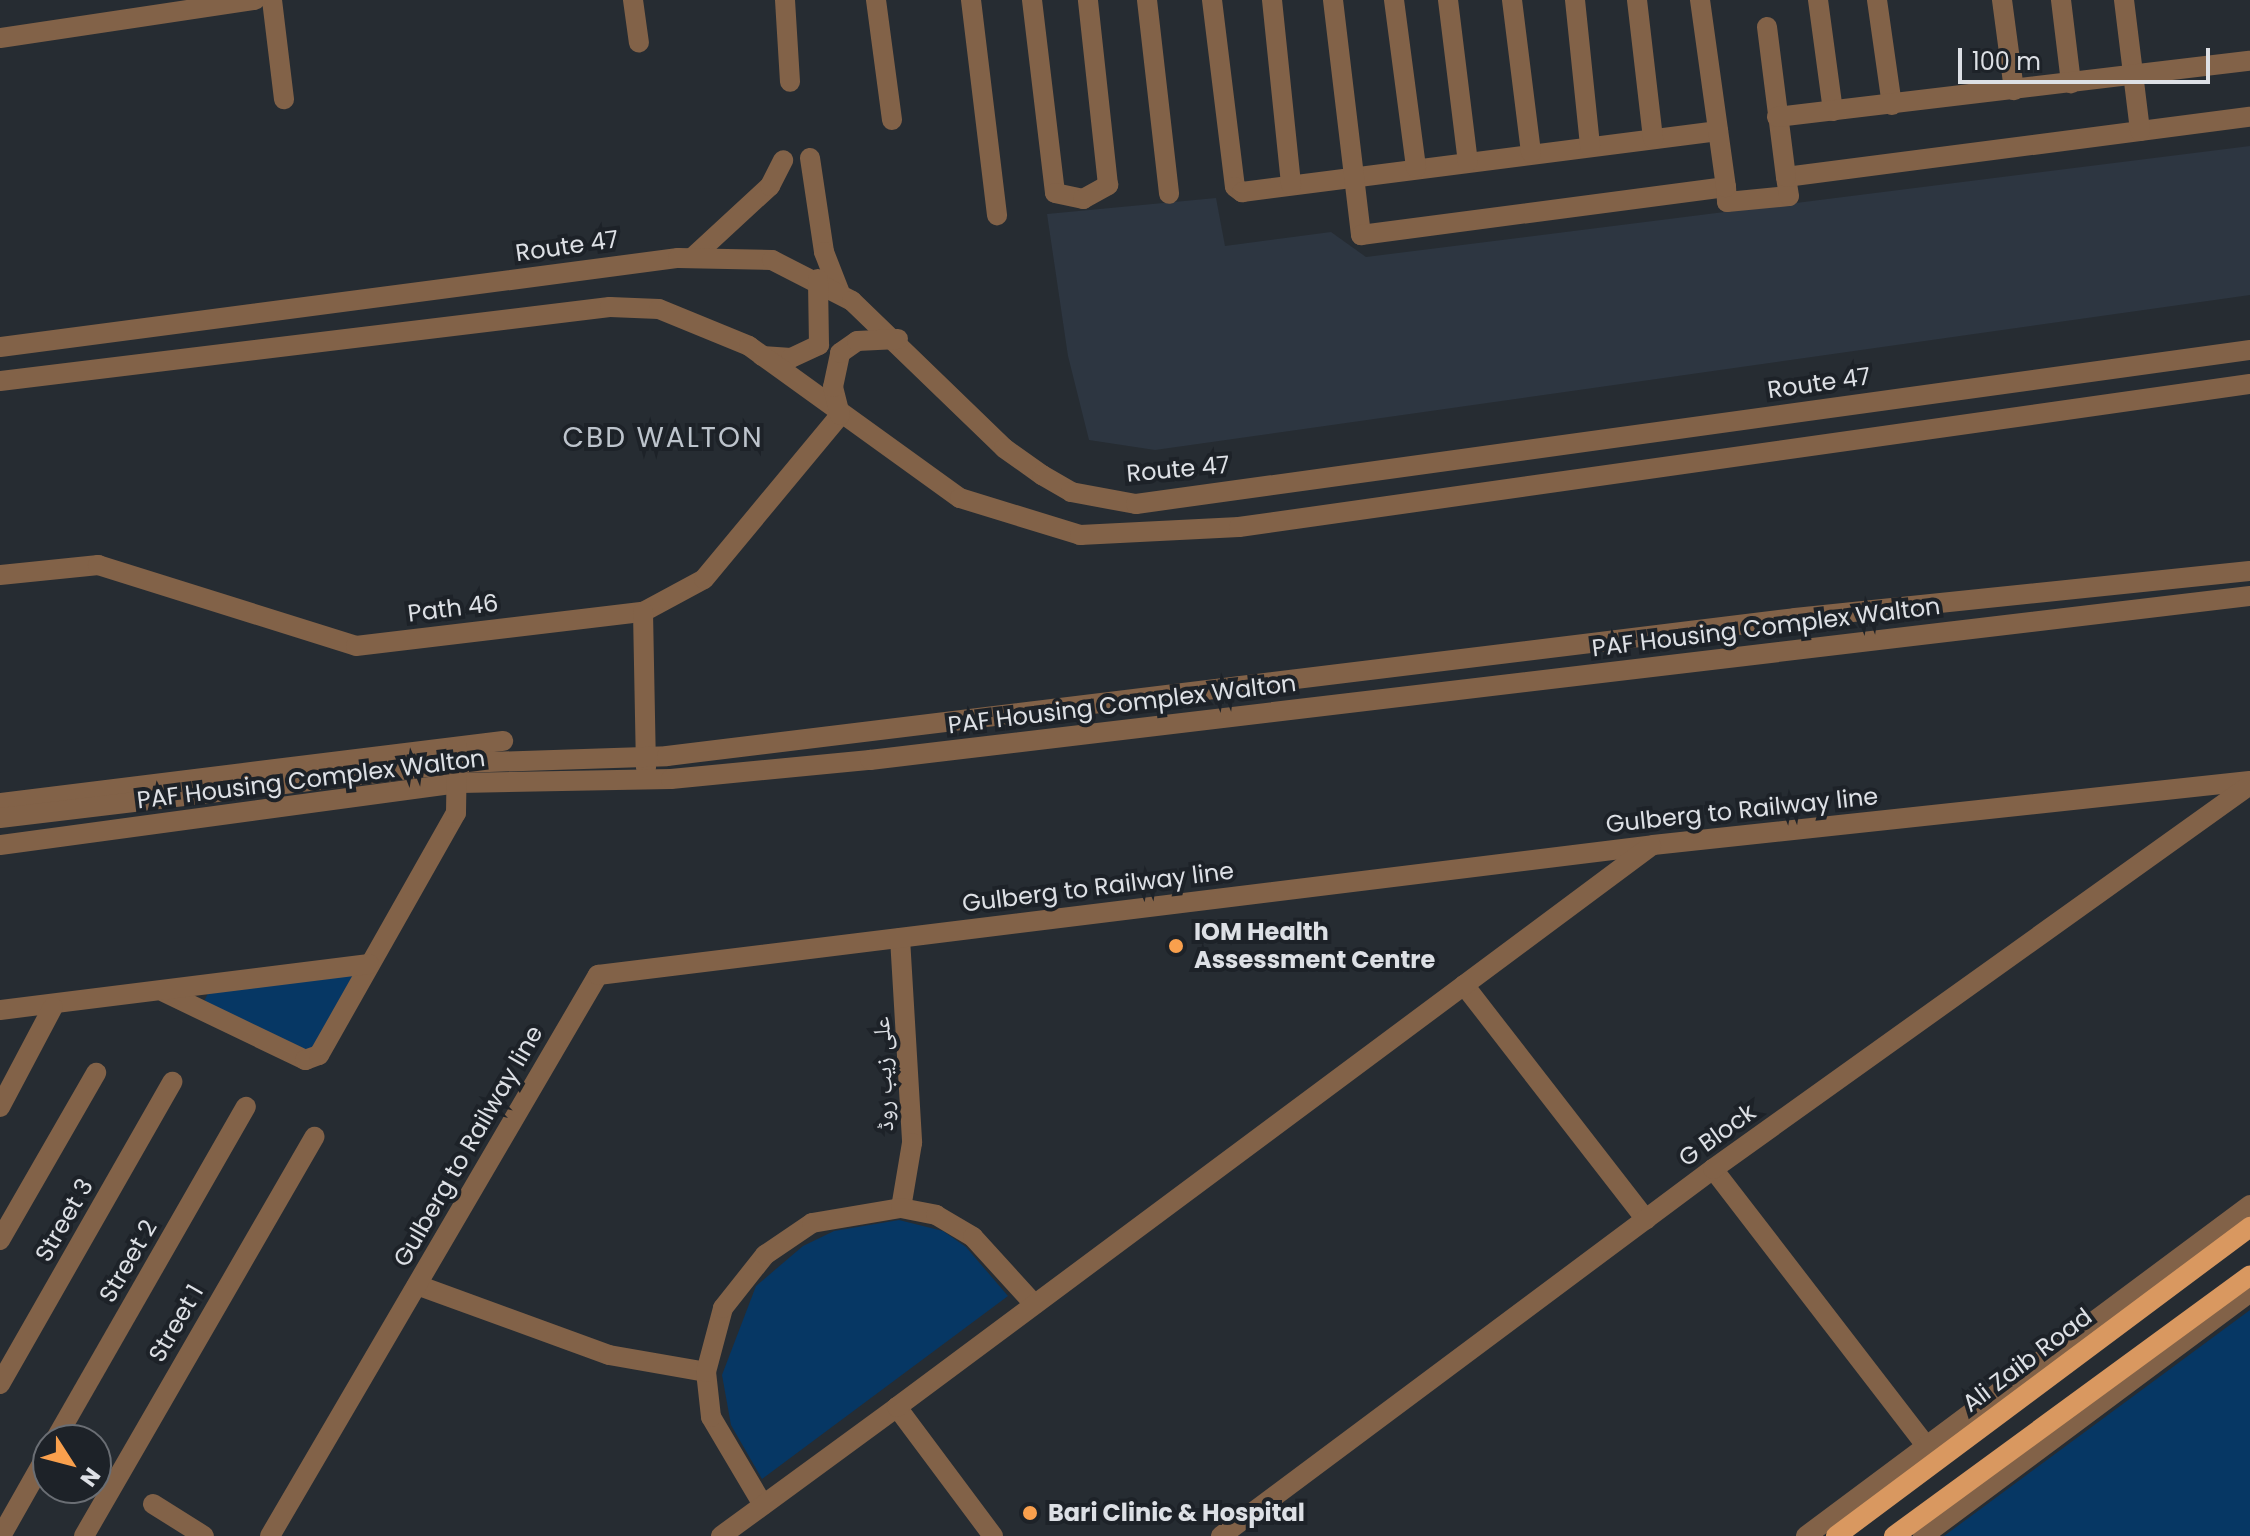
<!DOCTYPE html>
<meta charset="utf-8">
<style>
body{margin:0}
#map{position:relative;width:2250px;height:1536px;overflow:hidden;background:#262c32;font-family:Poppins,"Noto Naskh Arabic",sans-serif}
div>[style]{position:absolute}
.built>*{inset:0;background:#2d3641}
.green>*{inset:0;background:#063764}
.minor>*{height:20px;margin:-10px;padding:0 10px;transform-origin:10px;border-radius:10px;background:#826248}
.major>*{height:20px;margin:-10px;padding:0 10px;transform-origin:10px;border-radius:10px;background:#d99860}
.dots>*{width:22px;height:22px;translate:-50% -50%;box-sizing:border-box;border:4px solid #1d2228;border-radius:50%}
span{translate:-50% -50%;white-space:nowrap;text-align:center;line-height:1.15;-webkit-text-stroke:8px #1d2228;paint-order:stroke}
.street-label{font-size:24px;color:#dde0e5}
.poi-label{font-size:24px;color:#dde0e5;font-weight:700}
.left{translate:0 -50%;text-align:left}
.quarter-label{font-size:28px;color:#bdc4cc;letter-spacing:2px}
.north{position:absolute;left:32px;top:1424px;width:80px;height:80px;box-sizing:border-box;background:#1d2228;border:2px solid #6a6e74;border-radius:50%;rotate:126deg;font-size:22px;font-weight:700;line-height:32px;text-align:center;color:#dde0e5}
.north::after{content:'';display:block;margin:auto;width:28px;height:36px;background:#f9a04d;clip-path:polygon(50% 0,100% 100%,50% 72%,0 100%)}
.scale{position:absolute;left:1958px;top:48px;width:252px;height:36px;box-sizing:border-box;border:4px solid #dde0e5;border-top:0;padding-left:10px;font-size:24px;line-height:28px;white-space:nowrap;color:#dde0e5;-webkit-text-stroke:6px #1d2228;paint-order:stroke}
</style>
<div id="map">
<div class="built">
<div style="clip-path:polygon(2250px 146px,2250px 295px,1155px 450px,1089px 440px,1068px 356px,1047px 214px,1216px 198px,1225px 246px,1331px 232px,1366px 257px)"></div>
</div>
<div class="green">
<div style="clip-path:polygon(358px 972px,311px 1053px,202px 1006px,209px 991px)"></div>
<div style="clip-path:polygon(899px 1220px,943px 1231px,966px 1247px,1008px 1296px,762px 1479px,731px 1425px,722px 1375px,756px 1286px,803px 1246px,834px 1231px)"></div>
<div style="clip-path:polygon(2250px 1310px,2250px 1536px,1944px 1536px)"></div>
</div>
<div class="minor">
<div style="left:272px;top:0;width:100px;rotate:83.1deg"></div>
<div style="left:633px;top:0;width:43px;rotate:82.1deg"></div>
<div style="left:785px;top:0;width:82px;rotate:86.5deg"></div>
<div style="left:876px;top:0;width:121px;rotate:82.4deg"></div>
<div style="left:971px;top:0;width:217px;rotate:83.1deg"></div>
<div style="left:1032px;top:0;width:194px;rotate:83.2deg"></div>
<div style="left:1055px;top:193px;width:29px;rotate:12deg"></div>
<div style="left:1083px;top:199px;width:29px;rotate:-29deg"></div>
<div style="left:1108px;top:185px;width:186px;rotate:-96.2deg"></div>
<div style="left:1147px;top:0;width:195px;rotate:83.5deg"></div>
<div style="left:1212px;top:0;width:188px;rotate:83deg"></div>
<div style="left:1235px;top:187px;width:9px;rotate:36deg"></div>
<div style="left:1242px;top:192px;width:480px;rotate:-7.3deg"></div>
<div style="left:1272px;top:0;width:186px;rotate:84.1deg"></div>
<div style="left:1333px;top:0;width:237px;rotate:83.2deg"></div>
<div style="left:1361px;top:235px;width:368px;rotate:-7.5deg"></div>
<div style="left:1726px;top:187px;width:15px;rotate:86deg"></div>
<div style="left:1727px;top:202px;width:62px;rotate:-5.5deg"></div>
<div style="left:1789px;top:196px;width:19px;rotate:-99deg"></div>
<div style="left:1786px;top:177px;width:468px;rotate:-7.4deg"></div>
<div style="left:1394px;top:0;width:169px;rotate:82.5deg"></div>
<div style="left:1448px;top:0;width:163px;rotate:83deg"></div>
<div style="left:1512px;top:0;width:154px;rotate:82.9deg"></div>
<div style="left:1575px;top:0;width:147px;rotate:84.1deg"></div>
<div style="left:1637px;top:0;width:140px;rotate:83.4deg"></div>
<div style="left:1700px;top:0;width:189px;rotate:82.1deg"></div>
<div style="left:1818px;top:0;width:112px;rotate:82.3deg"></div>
<div style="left:1877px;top:0;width:106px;rotate:81.9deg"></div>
<div style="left:2002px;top:0;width:91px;rotate:82.4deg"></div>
<div style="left:2061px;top:0;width:84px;rotate:83.1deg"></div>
<div style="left:2124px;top:0;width:132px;rotate:83deg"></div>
<div style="left:1767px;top:27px;width:151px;rotate:82.8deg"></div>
<div style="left:0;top:38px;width:258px;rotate:-8.5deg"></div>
<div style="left:1777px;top:117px;width:476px;rotate:-6.8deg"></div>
<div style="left:810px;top:158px;width:95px;rotate:81.5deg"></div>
<div style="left:824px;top:252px;width:44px;rotate:68.7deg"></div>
<div style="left:693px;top:257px;width:105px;rotate:-42.7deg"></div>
<div style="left:770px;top:186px;width:29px;rotate:-63deg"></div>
<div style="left:0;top:347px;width:684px;rotate:-7.48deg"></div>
<div style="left:678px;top:258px;width:94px;rotate:1.2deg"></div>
<div style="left:772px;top:260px;width:90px;rotate:27.1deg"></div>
<div style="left:852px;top:301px;width:211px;rotate:44deg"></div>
<div style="left:1004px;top:448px;width:47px;rotate:35.4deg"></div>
<div style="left:1042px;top:475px;width:34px;rotate:30deg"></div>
<div style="left:1071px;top:492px;width:66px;rotate:10.5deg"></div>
<div style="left:1136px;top:504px;width:1125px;rotate:-7.87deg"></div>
<div style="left:762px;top:356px;width:29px;rotate:4deg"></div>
<div style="left:791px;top:358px;width:31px;rotate:-25deg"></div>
<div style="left:819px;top:345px;width:66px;rotate:-90.9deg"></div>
<div style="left:0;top:381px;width:614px;rotate:-6.92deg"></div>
<div style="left:610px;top:307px;width:49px;rotate:2.3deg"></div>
<div style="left:659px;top:309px;width:97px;rotate:22.3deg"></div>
<div style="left:749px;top:346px;width:260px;rotate:35.8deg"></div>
<div style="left:960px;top:498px;width:126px;rotate:17.1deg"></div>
<div style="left:1080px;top:535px;width:159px;rotate:-2.9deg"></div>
<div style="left:1239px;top:527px;width:1021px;rotate:-8.05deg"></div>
<div style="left:0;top:575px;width:99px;rotate:-5.8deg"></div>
<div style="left:98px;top:565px;width:270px;rotate:17.4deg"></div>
<div style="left:356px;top:646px;width:289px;rotate:-6.8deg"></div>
<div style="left:643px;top:612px;width:69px;rotate:-28.4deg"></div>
<div style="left:704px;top:579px;width:213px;rotate:-50.3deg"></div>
<div style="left:840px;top:415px;width:29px;rotate:-104deg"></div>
<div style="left:833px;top:387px;width:35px;rotate:-78deg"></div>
<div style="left:840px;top:353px;width:21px;rotate:-35deg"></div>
<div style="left:857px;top:341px;width:41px;rotate:-2.8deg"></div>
<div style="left:643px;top:612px;width:156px;rotate:88.9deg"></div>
<div style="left:0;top:803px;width:507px;rotate:-7.03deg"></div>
<div style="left:0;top:818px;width:463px;rotate:-6.8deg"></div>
<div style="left:460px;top:763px;width:207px;rotate:-1.9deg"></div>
<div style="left:667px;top:756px;width:1136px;rotate:-6.97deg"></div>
<div style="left:1795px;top:618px;width:457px;rotate:-5.9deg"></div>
<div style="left:0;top:845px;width:464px;rotate:-7.7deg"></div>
<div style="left:460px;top:783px;width:211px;rotate:-1.1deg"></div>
<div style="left:671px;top:779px;width:200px;rotate:-5.5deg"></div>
<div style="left:870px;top:760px;width:1390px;rotate:-6.78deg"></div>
<div style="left:900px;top:938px;width:205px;rotate:86.6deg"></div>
<div style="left:912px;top:1143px;width:66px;rotate:99.6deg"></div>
<div style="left:1464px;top:985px;width:297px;rotate:52.2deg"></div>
<div style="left:164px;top:992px;width:157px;rotate:25.7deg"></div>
<div style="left:305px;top:1060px;width:15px;rotate:-20deg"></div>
<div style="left:319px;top:1055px;width:278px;rotate:-60.5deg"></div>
<div style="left:456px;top:813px;width:66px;rotate:-89.1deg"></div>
<div style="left:0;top:1010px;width:372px;rotate:-7.1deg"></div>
<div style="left:0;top:1107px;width:113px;rotate:-62.1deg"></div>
<div style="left:1713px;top:1169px;width:349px;rotate:52.4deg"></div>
<div style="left:0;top:1240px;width:193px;rotate:-60.1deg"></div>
<div style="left:417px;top:1285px;width:204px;rotate:20deg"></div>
<div style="left:609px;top:1355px;width:98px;rotate:9.9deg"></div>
<div style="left:0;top:1384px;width:348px;rotate:-60.3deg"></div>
<div style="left:55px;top:1440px;width:384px;rotate:-60.2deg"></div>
<div style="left:153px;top:1504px;width:60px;rotate:32.1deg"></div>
<div style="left:763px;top:1505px;width:102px;rotate:-120.6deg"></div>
<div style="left:711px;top:1417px;width:45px;rotate:-96.3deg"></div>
<div style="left:706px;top:1372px;width:66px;rotate:-75.1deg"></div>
<div style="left:723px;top:1308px;width:68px;rotate:-51.6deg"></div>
<div style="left:765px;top:1255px;width:57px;rotate:-34.2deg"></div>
<div style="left:812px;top:1223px;width:90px;rotate:-9.6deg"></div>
<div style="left:901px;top:1208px;width:36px;rotate:11deg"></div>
<div style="left:936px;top:1215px;width:43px;rotate:30.7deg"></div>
<div style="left:973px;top:1237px;width:91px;rotate:47.7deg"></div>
<div style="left:1px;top:1536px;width:95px;rotate:-60.5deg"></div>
<div style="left:84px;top:1536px;width:461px;rotate:-60deg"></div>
<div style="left:270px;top:1536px;width:650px;rotate:-59.69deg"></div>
<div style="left:598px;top:975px;width:1063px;rotate:-7.02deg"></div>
<div style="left:1653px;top:845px;width:600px;rotate:-6.12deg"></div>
<div style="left:721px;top:1536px;width:218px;rotate:-36.2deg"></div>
<div style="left:993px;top:1536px;width:161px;rotate:-126.7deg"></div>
<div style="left:897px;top:1407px;width:940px;rotate:-36.65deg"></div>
<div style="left:1221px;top:1536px;width:614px;rotate:-36.72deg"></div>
<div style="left:1713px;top:1169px;width:660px;rotate:-35.57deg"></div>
<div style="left:1806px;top:1536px;width:554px;rotate:-36.7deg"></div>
<div style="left:1923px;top:1536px;width:408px;rotate:-36.7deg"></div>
</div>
<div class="major">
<div style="left:1836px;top:1536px;width:517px;rotate:-36.74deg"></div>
<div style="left:1894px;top:1536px;width:441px;rotate:-36.2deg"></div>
</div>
<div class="dots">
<div style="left:1176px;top:946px;background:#f9a04d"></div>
<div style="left:1030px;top:1513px;background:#f9a04d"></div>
</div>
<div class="street-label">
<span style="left:567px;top:246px;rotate:-8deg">Route 47</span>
<span style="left:1819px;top:383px;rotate:-8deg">Route 47</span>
<span style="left:1178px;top:469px;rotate:-5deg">Route 47</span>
<span style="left:453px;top:608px;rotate:-7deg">Path 46</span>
<span style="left:1766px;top:627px;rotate:-7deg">PAF Housing Complex Walton</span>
<span style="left:1122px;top:704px;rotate:-7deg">PAF Housing Complex Walton</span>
<span style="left:311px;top:779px;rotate:-7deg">PAF Housing Complex Walton</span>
<span style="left:1742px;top:810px;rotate:-6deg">Gulberg to Railway line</span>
<span style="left:1098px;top:887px;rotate:-7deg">Gulberg to Railway line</span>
<span style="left:883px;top:1074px;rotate:-92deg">علی زیب روڈ</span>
<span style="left:1717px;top:1135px;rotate:-36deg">G Block</span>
<span style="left:468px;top:1146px;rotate:-60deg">Gulberg to Railway line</span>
<span style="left:64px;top:1220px;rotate:-60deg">Street 3</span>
<span style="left:128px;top:1261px;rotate:-60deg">Street 2</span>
<span style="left:176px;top:1323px;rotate:-60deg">Street 1</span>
<span style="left:2027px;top:1360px;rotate:-37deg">Ali Zaib Road</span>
</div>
<div class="poi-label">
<span class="left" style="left:1194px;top:946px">IOM Health<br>Assessment Centre</span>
<span class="left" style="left:1048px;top:1513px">Bari Clinic &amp; Hospital</span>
</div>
<div class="quarter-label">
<span style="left:663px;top:438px">CBD WALTON</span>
</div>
<div class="north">N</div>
<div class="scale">100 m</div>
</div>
